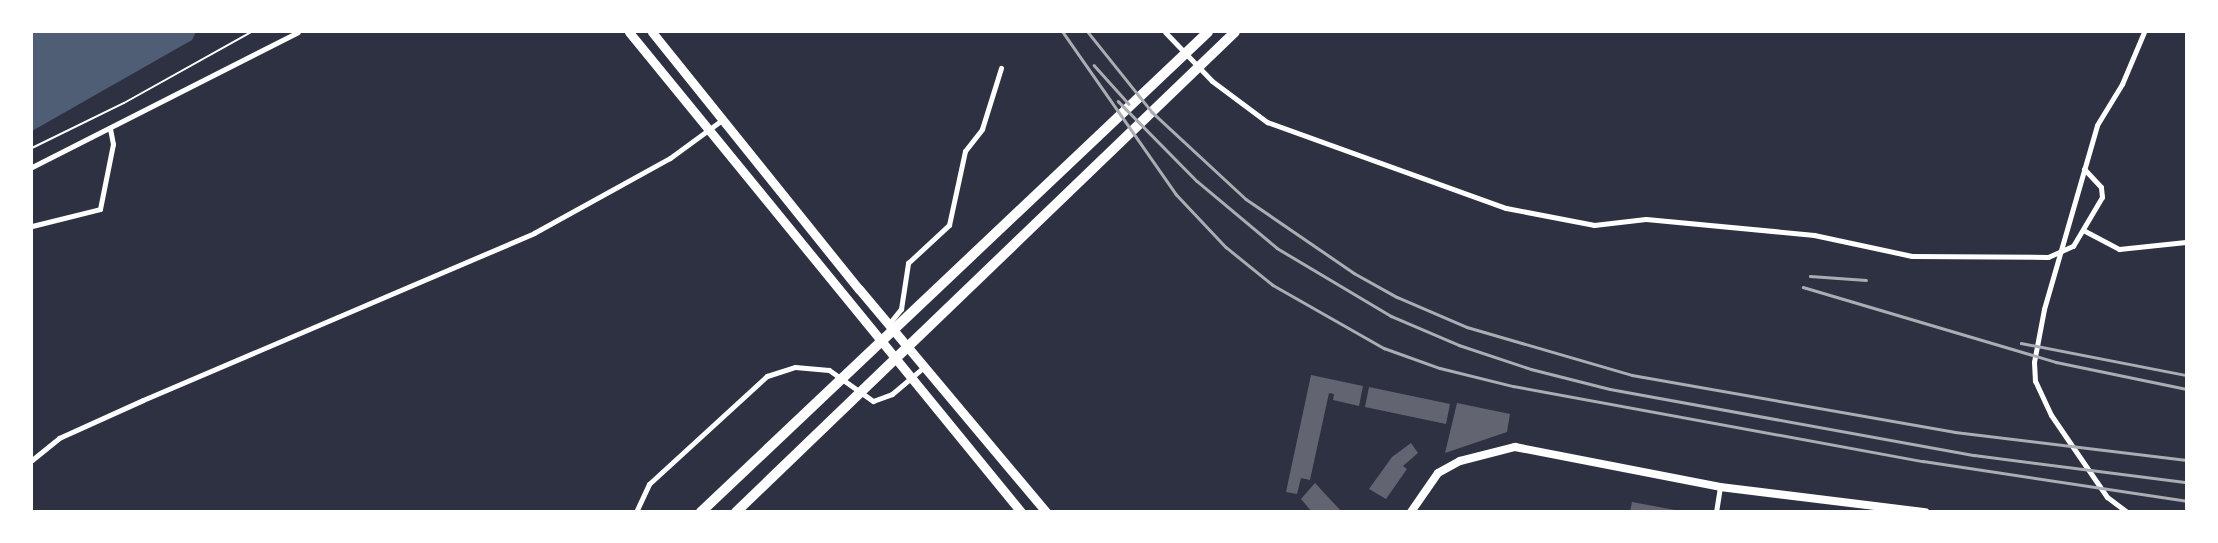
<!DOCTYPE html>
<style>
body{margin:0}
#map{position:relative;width:2218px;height:543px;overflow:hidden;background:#2d3142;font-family:"Archivo Narrow",sans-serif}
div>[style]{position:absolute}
.water>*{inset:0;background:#4f5d75}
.building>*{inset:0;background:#626471}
.path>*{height:2px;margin:-1px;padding:0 1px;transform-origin:1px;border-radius:1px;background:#fff}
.minor>*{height:5px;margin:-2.5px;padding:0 2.5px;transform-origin:2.5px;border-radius:2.5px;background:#fff}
.secondary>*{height:8px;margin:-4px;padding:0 4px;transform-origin:4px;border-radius:4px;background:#fff}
.primary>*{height:9px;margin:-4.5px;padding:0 4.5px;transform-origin:4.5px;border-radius:4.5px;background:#fff}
.motorway>*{height:10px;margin:-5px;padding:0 5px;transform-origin:5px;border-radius:5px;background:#fff}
.rail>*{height:2.5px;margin:-1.25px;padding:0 1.25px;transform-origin:1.25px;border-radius:1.25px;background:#abadb3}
span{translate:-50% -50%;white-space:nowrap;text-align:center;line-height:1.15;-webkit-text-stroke:7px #fff;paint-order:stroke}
.frame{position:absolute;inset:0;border:33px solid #fff;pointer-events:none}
</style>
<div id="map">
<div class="water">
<div style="clip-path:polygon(32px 32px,196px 32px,192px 40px,32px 131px)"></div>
</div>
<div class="building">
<div style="clip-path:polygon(1311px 375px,1363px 386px,1359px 406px,1333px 400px,1334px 394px,1329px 393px,1310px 480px,1301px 478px,1297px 494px,1286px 492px)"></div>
<div style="clip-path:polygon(1369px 387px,1450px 404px,1446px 424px,1365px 407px)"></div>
<div style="clip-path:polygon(1457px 403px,1510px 414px,1507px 432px,1445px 453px)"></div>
<div style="clip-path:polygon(1411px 443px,1418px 453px,1403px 466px,1407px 469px,1386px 499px,1369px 489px,1392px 457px)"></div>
<div style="clip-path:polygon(1315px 483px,1342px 512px,1312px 512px,1301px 499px)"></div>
<div style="clip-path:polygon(1632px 502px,1675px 510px,1675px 512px,1630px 512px)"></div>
</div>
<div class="path">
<div style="left:32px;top:148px;width:102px;rotate:-26.1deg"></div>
<div style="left:124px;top:103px;width:145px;rotate:-29.2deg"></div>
</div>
<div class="minor">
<div style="left:1165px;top:32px;width:68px;rotate:46.2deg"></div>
<div style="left:1212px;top:81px;width:69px;rotate:36.7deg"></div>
<div style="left:1267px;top:122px;width:254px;rotate:19.8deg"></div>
<div style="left:1506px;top:208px;width:90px;rotate:10.9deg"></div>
<div style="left:1594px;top:225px;width:52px;rotate:-6.6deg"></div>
<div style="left:1646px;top:219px;width:169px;rotate:5.4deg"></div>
<div style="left:1814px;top:235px;width:100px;rotate:12.1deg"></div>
<div style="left:1912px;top:256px;width:136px;rotate:0.4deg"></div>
<div style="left:2048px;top:257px;width:27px;rotate:-24deg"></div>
<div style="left:2073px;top:246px;width:57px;rotate:-59.4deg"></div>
<div style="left:2102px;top:197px;width:10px;rotate:-96deg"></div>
<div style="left:2101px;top:187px;width:25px;rotate:-133deg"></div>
<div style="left:32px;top:167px;width:298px;rotate:-26.9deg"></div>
<div style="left:32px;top:226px;width:70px;rotate:-14deg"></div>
<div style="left:100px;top:209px;width:66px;rotate:-78.7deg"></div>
<div style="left:113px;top:144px;width:16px;rotate:-101deg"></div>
<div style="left:2083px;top:230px;width:41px;rotate:27.8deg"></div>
<div style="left:2119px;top:249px;width:67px;rotate:-6deg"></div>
<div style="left:888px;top:325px;width:21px;rotate:-51deg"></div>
<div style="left:901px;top:309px;width:47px;rotate:-81.3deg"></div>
<div style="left:908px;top:263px;width:56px;rotate:-42.8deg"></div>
<div style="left:949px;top:225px;width:76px;rotate:-77.8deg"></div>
<div style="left:965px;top:151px;width:28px;rotate:-52deg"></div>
<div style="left:982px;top:129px;width:64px;rotate:-72.7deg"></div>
<div style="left:32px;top:460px;width:35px;rotate:-39deg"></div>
<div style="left:59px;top:438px;width:92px;rotate:-24.3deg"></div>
<div style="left:143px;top:400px;width:425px;rotate:-23.1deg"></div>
<div style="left:534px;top:233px;width:155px;rotate:-28.9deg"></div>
<div style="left:670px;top:158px;width:64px;rotate:-36.2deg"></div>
<div style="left:636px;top:512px;width:31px;rotate:-65deg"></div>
<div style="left:649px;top:484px;width:160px;rotate:-42.5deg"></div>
<div style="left:767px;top:376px;width:29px;rotate:-18deg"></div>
<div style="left:795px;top:367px;width:34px;rotate:5deg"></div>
<div style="left:829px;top:370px;width:54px;rotate:35.2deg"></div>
<div style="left:873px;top:401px;width:20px;rotate:-20deg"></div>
<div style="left:892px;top:394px;width:42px;rotate:-40.2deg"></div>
<div style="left:1716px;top:512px;width:25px;rotate:-81deg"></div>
<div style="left:2127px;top:512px;width:25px;rotate:-143deg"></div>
<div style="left:2107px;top:497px;width:99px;rotate:-124.3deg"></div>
<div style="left:2051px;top:415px;width:38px;rotate:-115deg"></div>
<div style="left:2035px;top:381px;width:19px;rotate:-93deg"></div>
<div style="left:2034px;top:362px;width:54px;rotate:-79.3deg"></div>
<div style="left:2044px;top:309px;width:191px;rotate:-73.9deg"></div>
<div style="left:2097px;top:125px;width:48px;rotate:-58.6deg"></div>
<div style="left:2122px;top:84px;width:56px;rotate:-67.1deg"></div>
</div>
<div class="secondary">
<div style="left:1411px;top:512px;width:47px;rotate:-55.3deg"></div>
<div style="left:1438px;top:473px;width:25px;rotate:-29deg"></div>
<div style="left:1460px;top:461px;width:57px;rotate:-14.3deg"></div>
<div style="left:1515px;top:447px;width:209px;rotate:11deg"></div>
<div style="left:1720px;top:487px;width:207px;rotate:7deg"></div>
</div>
<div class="primary">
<div style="left:629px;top:32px;width:620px;rotate:50.76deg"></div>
<div style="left:652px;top:32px;width:330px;rotate:51.2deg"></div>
<div style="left:859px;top:289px;width:291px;rotate:50deg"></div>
</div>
<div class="motorway">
<div style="left:701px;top:512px;width:698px;rotate:-43.43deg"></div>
<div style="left:736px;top:512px;width:692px;rotate:-43.89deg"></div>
</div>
<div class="rail">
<div style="left:1063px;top:32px;width:198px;rotate:55.1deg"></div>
<div style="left:1176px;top:194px;width:73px;rotate:46.7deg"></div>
<div style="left:1226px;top:247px;width:60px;rotate:39deg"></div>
<div style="left:1273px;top:285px;width:128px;rotate:29.6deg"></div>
<div style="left:1384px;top:348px;width:59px;rotate:19.7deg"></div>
<div style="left:1440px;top:368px;width:75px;rotate:13.9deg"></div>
<div style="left:1513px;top:386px;width:417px;rotate:10.4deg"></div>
<div style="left:1923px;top:461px;width:266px;rotate:8.6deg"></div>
<div style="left:1088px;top:32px;width:102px;rotate:51.3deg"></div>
<div style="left:1152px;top:112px;width:128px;rotate:42.8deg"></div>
<div style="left:1246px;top:199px;width:131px;rotate:34.4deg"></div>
<div style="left:1354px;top:273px;width:49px;rotate:29.2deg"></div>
<div style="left:1397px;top:297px;width:76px;rotate:23.2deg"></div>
<div style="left:1467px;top:327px;width:172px;rotate:16.2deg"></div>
<div style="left:1632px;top:375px;width:328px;rotate:10deg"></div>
<div style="left:1955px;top:432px;width:233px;rotate:6.9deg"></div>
<div style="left:1094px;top:65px;width:52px;rotate:48.1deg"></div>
<div style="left:1118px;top:101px;width:112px;rotate:45.4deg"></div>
<div style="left:1197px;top:181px;width:104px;rotate:39.9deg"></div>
<div style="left:1277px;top:248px;width:133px;rotate:30.8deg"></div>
<div style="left:1391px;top:316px;width:74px;rotate:23.1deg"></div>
<div style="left:1459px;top:345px;width:76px;rotate:18.4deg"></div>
<div style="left:1531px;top:369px;width:81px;rotate:14.2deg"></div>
<div style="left:1610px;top:389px;width:370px;rotate:10.3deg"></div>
<div style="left:1974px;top:455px;width:214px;rotate:7.3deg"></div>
<div style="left:1810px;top:276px;width:56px;rotate:4.1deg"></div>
<div style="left:1803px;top:287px;width:264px;rotate:16.5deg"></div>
<div style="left:2056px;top:362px;width:133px;rotate:11.7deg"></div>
<div style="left:2021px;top:343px;width:168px;rotate:11deg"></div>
</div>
<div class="frame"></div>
</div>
